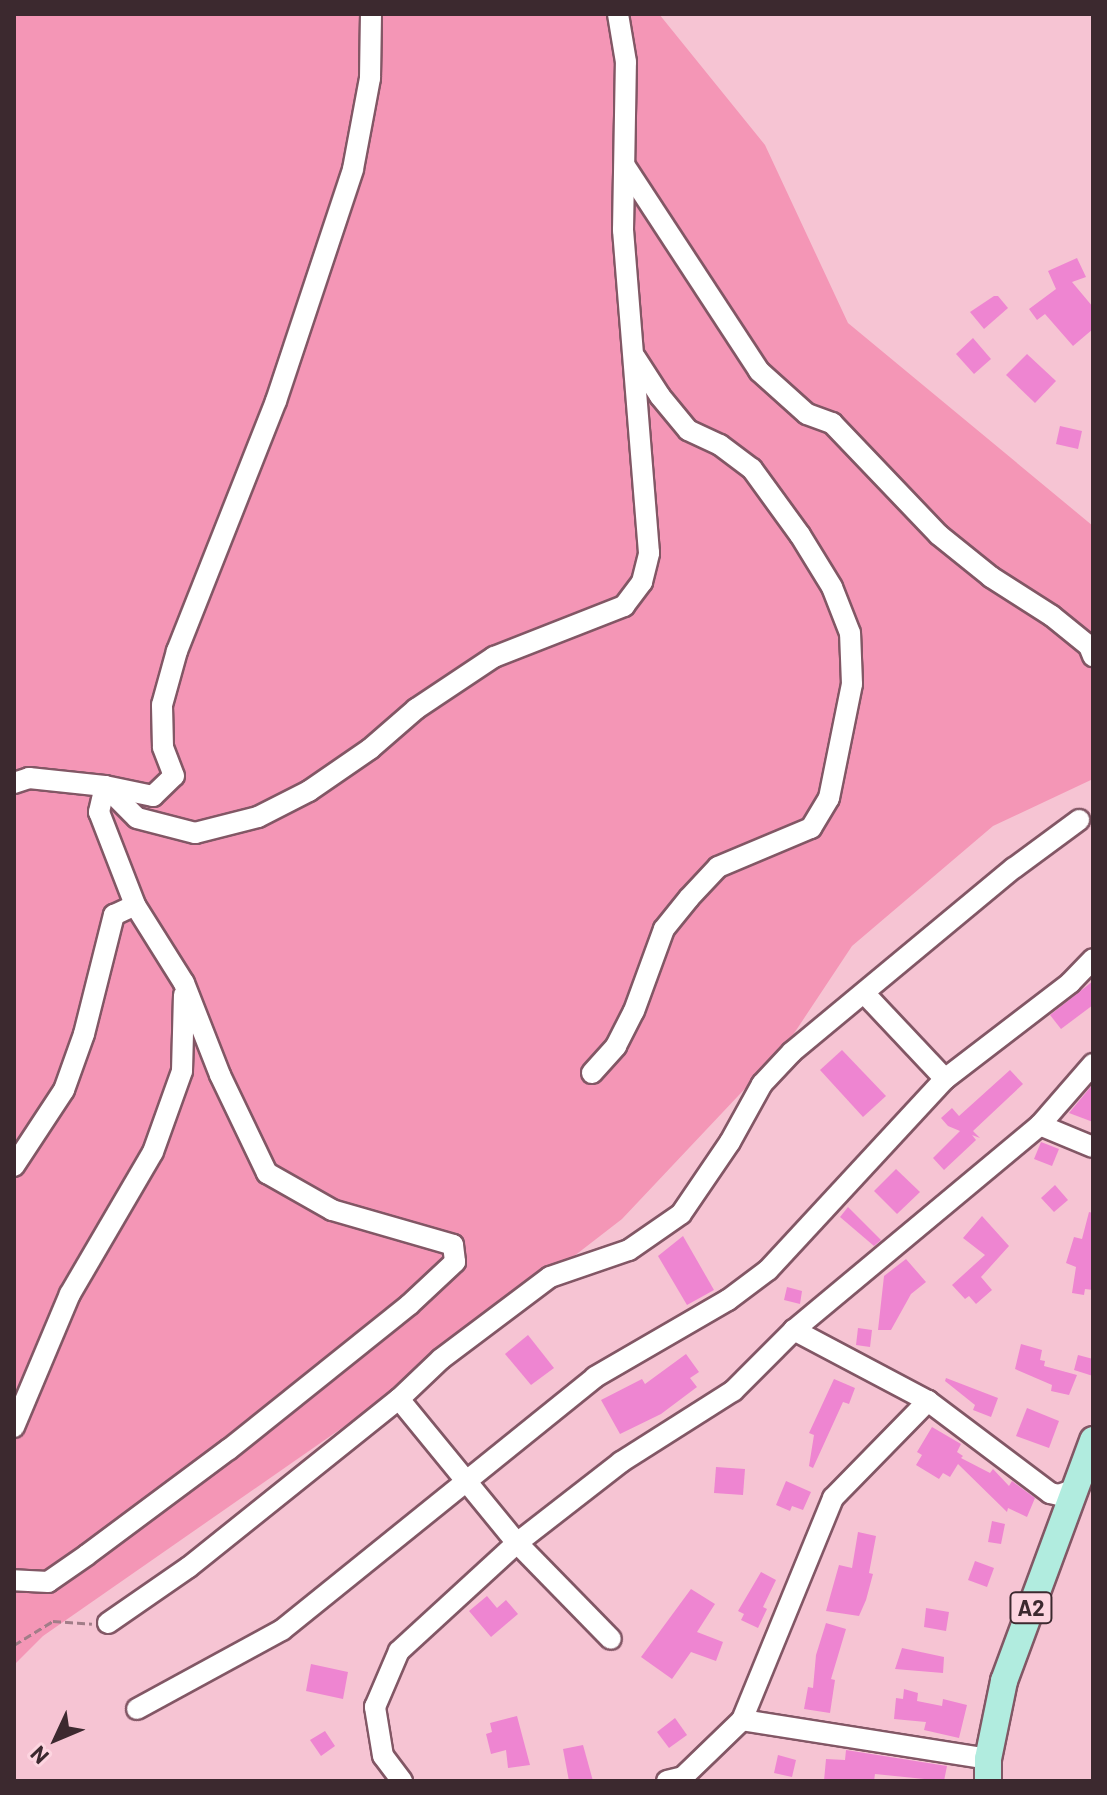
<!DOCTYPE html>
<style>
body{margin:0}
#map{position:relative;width:1107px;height:1795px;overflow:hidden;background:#f6c4d3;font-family:Barlow,sans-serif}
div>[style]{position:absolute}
.green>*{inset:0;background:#f496b6}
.building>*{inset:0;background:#ee85d1}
.path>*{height:3px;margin-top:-1.5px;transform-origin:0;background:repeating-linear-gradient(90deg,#a17d88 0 8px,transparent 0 12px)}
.roads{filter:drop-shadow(2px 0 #825765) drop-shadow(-2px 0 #825765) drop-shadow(0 2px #825765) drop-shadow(0 -2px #825765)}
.minor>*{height:20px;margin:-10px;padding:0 10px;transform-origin:10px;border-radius:10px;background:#fff}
.major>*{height:26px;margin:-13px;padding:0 13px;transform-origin:13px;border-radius:13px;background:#b1ecdf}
span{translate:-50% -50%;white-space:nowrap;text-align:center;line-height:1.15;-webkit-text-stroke:6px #fdd5e0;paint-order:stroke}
.shield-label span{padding:2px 6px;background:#fdd5e0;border:2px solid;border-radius:6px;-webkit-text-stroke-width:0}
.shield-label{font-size:22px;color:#3c292f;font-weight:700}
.frame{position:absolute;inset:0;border:16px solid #3c292f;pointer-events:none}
.north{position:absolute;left:16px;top:1699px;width:80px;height:80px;-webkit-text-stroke:6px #fdd5e0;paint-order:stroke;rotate:226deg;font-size:22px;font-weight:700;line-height:32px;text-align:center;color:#3c292f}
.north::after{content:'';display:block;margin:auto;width:28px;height:36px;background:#3c292f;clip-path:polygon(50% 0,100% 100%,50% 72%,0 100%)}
</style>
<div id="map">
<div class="green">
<div style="clip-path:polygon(14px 14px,659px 14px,765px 145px,848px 323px,1093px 526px,1093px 779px,993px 826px,852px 946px,787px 1044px,622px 1219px,441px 1359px,43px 1636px,14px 1665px)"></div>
</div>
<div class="building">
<div style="clip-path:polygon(1077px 258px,1086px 277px,1072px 282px,1093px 307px,1093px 329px,1073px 346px,1045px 314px,1037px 320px,1029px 309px,1056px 289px,1048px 271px)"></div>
<div style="clip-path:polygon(994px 296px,998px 296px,1008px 308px,984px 329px,970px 312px)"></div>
<div style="clip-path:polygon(973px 338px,991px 359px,974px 374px,956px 354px)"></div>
<div style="clip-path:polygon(1027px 354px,1056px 381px,1035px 403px,1006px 375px)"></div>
<div style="clip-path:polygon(1060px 426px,1082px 431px,1078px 449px,1056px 444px)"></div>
<div style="clip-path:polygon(1093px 981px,1093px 1005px,1061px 1029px,1050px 1015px)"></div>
<div style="clip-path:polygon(842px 1050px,886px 1096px,863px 1117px,820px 1070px)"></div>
<div style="clip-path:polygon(1010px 1070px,1023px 1084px,973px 1131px,980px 1138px,972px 1135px,976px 1140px,944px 1170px,933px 1158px,960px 1131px,948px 1126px,941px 1118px,952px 1108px,959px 1116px)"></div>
<div style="clip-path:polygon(1093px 1084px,1093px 1122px,1069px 1113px)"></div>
<div style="clip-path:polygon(1041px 1142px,1059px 1149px,1052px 1166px,1034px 1159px)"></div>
<div style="clip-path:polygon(896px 1169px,920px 1192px,897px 1214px,874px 1191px)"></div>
<div style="clip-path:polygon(1055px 1185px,1068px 1200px,1054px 1212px,1041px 1198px)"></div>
<div style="clip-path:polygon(848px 1207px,881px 1240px,874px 1246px,840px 1217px)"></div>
<div style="clip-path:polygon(1089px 1212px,1093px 1213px,1093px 1290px,1085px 1289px,1084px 1295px,1072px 1293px,1076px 1267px,1066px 1263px,1074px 1237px,1082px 1239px)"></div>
<div style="clip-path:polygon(982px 1216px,1009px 1246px,981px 1277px,992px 1290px,976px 1304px,969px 1296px,965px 1299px,952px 1285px,985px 1255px,963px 1238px)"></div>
<div style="clip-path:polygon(683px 1236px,714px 1290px,687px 1305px,658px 1256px)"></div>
<div style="clip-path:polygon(906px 1259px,926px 1282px,911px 1294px,891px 1330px,878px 1330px,884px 1276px)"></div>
<div style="clip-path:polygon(787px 1287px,802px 1291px,800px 1304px,784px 1300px)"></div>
<div style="clip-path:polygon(858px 1328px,872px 1330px,870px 1347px,856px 1345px)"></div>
<div style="clip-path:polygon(528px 1335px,554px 1368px,531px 1385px,505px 1354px)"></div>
<div style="clip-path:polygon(1021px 1344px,1042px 1350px,1040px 1360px,1045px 1361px,1044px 1366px,1077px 1375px,1069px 1395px,1051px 1391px,1052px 1385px,1015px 1369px)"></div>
<div style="clip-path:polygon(686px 1354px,699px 1372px,690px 1378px,697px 1387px,661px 1414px,620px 1434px,601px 1400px,642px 1379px,645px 1384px)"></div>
<div style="clip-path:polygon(1078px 1355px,1093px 1359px,1093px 1376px,1074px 1370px)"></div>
<div style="clip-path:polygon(946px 1378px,998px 1398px,991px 1417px,973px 1410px,975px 1405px,945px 1381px)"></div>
<div style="clip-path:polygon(834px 1379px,855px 1388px,849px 1404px,843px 1402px,813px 1468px,809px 1466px,814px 1435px,809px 1433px)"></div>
<div style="clip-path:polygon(1027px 1408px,1059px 1421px,1049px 1448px,1016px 1436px)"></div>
<div style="clip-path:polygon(932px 1427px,961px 1444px,957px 1452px,963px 1456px,961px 1458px,990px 1473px,993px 1469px,1009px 1486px,1012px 1481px,1035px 1498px,1027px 1517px,1008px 1508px,1007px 1512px,958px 1464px,950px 1477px,943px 1473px,939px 1479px,916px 1465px,922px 1455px,917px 1452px)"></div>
<div style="clip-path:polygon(716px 1467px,745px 1469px,743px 1495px,714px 1493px)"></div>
<div style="clip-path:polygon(786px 1481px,811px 1492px,803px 1510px,792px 1506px,790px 1511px,776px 1505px)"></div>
<div style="clip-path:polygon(992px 1521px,1005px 1524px,1001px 1544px,988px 1542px)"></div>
<div style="clip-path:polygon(858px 1532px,876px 1536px,869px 1573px,873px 1574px,866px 1600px,859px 1616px,826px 1611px,839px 1565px,852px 1568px)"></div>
<div style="clip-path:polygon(975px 1561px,994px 1568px,987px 1587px,968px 1580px)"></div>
<div style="clip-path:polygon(761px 1572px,776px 1580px,763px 1607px,767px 1609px,758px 1628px,741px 1620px,744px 1614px,738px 1611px)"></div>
<div style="clip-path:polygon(691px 1589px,715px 1604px,697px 1632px,723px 1642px,716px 1661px,691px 1652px,672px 1679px,641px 1657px)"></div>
<div style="clip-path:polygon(487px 1596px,497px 1608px,506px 1600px,518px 1614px,491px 1637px,469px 1611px)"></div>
<div style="clip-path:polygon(926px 1608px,949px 1612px,946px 1631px,924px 1627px)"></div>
<div style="clip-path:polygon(826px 1623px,846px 1629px,831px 1679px,835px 1680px,830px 1713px,804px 1709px,808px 1687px,813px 1688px,816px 1655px)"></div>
<div style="clip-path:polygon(902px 1648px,944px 1657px,943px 1673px,895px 1669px)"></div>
<div style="clip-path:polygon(311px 1664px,348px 1672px,343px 1699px,306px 1691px)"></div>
<div style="clip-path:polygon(904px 1689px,918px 1693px,917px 1701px,942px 1706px,943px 1699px,967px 1705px,959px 1738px,924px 1730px,926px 1722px,894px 1719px,896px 1698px,903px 1699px)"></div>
<div style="clip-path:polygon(517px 1716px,530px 1765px,508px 1768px,506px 1750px,491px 1754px,486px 1734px,492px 1732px,490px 1723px)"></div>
<div style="clip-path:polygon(675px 1718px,687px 1735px,669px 1748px,657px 1732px)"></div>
<div style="clip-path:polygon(325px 1731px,335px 1746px,321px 1756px,310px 1740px)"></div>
<div style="clip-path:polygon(583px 1745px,593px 1781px,569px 1781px,563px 1749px)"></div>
<div style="clip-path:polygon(846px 1750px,947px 1766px,944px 1781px,875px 1774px,874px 1781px,824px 1781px,826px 1759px,845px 1760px)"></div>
<div style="clip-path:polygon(778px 1755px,796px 1760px,792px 1777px,774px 1773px)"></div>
</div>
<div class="path">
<div style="left:14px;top:1645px;width:46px;rotate:-31.6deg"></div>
<div style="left:53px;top:1621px;width:39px;rotate:4deg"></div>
</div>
<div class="roads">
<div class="minor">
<div style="left:625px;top:166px;width:245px;rotate:56.8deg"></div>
<div style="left:759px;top:371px;width:64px;rotate:41.9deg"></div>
<div style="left:807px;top:414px;width:27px;rotate:20deg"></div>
<div style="left:832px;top:423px;width:155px;rotate:46.3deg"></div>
<div style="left:939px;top:535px;width:67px;rotate:38.9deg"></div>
<div style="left:991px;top:577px;width:72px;rotate:32.6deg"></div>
<div style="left:1052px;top:616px;width:48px;rotate:39deg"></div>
<div style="left:1089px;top:646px;width:11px;rotate:68deg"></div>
<div style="left:14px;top:783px;width:16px;rotate:-18deg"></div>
<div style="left:29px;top:778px;width:76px;rotate:6deg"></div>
<div style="left:105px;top:786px;width:27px;rotate:103deg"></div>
<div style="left:99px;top:812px;width:100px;rotate:68.8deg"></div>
<div style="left:135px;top:905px;width:92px;rotate:57.9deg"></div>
<div style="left:184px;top:983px;width:99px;rotate:68.6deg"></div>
<div style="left:220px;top:1075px;width:109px;rotate:64.4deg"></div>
<div style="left:267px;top:1173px;width:75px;rotate:29.6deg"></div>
<div style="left:332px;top:1210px;width:126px;rotate:16.1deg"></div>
<div style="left:453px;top:1245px;width:17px;rotate:83deg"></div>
<div style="left:455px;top:1262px;width:63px;rotate:136.9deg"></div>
<div style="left:409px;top:1305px;width:231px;rotate:141.3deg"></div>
<div style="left:229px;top:1449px;width:177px;rotate:143.3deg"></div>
<div style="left:87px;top:1555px;width:47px;rotate:145.3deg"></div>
<div style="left:48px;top:1582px;width:34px;rotate:-177deg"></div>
<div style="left:105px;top:786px;width:45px;rotate:45deg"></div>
<div style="left:137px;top:818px;width:60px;rotate:14.5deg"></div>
<div style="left:195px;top:833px;width:65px;rotate:-14.3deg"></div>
<div style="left:258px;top:817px;width:57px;rotate:-27deg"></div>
<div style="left:309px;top:791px;width:74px;rotate:-34.5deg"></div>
<div style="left:370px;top:749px;width:61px;rotate:-41deg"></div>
<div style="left:416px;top:709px;width:94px;rotate:-33.7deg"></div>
<div style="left:494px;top:657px;width:140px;rotate:-21.4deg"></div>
<div style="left:624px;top:606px;width:30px;rotate:-53deg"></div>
<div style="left:642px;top:582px;width:30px;rotate:-76deg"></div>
<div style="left:649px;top:553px;width:324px;rotate:-94.6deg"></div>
<div style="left:623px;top:230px;width:168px;rotate:-89deg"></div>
<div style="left:626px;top:62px;width:49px;rotate:-99.5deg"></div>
<div style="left:105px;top:786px;width:49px;rotate:11.8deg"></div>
<div style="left:153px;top:796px;width:29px;rotate:-44deg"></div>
<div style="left:174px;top:776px;width:31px;rotate:-111deg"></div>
<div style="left:163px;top:747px;width:42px;rotate:-91.4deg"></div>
<div style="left:162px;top:705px;width:56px;rotate:-74.5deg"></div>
<div style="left:177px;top:651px;width:269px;rotate:-68.4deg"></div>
<div style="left:276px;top:401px;width:244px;rotate:-71.6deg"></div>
<div style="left:353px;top:169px;width:93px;rotate:-79.4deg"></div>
<div style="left:370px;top:78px;width:64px;rotate:-89.1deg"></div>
<div style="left:864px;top:993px;width:118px;rotate:46.7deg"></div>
<div style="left:592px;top:1073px;width:36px;rotate:-48deg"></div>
<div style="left:616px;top:1046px;width:39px;rotate:-63deg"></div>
<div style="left:634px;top:1011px;width:87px;rotate:-69.9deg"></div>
<div style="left:664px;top:929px;width:40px;rotate:-51deg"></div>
<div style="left:689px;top:898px;width:42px;rotate:-46.9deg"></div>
<div style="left:718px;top:867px;width:101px;rotate:-22.8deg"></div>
<div style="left:811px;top:828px;width:35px;rotate:-59deg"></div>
<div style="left:829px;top:798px;width:116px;rotate:-78.6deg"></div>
<div style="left:852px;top:684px;width:51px;rotate:-92.2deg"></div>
<div style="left:850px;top:633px;width:49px;rotate:-111.4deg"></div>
<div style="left:832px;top:587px;width:61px;rotate:-121.6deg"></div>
<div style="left:800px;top:535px;width:82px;rotate:-126deg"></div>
<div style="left:752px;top:469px;width:40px;rotate:-143deg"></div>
<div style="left:720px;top:445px;width:35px;rotate:-155deg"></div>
<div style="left:688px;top:430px;width:44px;rotate:-129.5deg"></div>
<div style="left:660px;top:396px;width:46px;rotate:-122.7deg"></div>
<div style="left:1040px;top:1125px;width:57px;rotate:22.5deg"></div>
<div style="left:14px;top:1166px;width:91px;rotate:-56.7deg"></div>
<div style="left:64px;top:1090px;width:59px;rotate:-70.3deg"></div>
<div style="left:84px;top:1034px;width:123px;rotate:-75.9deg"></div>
<div style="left:114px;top:915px;width:23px;rotate:-25deg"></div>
<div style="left:399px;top:1399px;width:186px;rotate:50.7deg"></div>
<div style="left:517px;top:1543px;width:134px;rotate:45.6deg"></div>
<div style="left:928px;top:1401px;width:153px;rotate:37deg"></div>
<div style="left:1050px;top:1493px;width:9px;rotate:13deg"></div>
<div style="left:1059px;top:1495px;width:15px;rotate:-20deg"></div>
<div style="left:14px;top:1427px;width:144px;rotate:-67.2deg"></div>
<div style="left:70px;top:1294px;width:164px;rotate:-59.7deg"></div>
<div style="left:153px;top:1152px;width:86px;rotate:-70.3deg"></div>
<div style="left:182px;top:1071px;width:76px;rotate:-88.5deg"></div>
<div style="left:108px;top:1623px;width:98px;rotate:-34.7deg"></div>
<div style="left:189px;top:1567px;width:269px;rotate:-38.7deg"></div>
<div style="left:399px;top:1399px;width:58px;rotate:-43.6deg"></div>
<div style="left:441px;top:1359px;width:136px;rotate:-37deg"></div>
<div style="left:550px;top:1277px;width:83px;rotate:-18.9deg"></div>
<div style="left:629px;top:1250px;width:63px;rotate:-34.7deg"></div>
<div style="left:681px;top:1214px;width:87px;rotate:-55.8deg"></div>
<div style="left:730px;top:1142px;width:66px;rotate:-61.1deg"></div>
<div style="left:762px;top:1084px;width:44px;rotate:-46.8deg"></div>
<div style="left:792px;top:1052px;width:288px;rotate:-39.7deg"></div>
<div style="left:1014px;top:868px;width:81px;rotate:-36.4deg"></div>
<div style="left:137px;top:1709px;width:165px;rotate:-28.6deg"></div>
<div style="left:282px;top:1630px;width:402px;rotate:-38.9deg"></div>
<div style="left:595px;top:1377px;width:154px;rotate:-30.1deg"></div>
<div style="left:728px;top:1300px;width:50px;rotate:-36.9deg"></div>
<div style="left:768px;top:1270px;width:260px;rotate:-47.2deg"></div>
<div style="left:945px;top:1079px;width:158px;rotate:-37.5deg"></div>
<div style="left:1070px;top:983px;width:33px;rotate:-46deg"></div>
<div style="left:742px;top:1720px;width:240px;rotate:-67.7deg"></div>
<div style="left:833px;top:1498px;width:136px;rotate:-45.6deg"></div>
<div style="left:928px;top:1401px;width:152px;rotate:-152.1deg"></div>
<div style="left:402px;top:1781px;width:31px;rotate:-127deg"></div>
<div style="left:383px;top:1756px;width:50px;rotate:-99.3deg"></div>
<div style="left:375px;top:1707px;width:61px;rotate:-66.8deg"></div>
<div style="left:399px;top:1651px;width:160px;rotate:-42.5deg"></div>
<div style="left:517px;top:1543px;width:132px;rotate:-37.9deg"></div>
<div style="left:621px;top:1462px;width:133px;rotate:-32.4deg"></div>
<div style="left:733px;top:1391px;width:86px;rotate:-45deg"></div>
<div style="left:794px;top:1330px;width:320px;rotate:-39.8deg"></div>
<div style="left:1040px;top:1125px;width:81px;rotate:-49deg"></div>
<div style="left:667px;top:1781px;width:16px;rotate:-14deg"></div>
<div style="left:683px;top:1777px;width:82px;rotate:-44deg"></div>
<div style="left:742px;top:1720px;width:249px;rotate:9deg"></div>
</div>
<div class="major">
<div style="left:988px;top:1781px;width:22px;rotate:-90deg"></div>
<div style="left:988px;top:1759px;width:80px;rotate:-78.4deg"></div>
<div style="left:1004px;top:1681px;width:257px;rotate:-69.7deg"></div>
</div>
</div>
<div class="shield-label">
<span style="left:1031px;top:1608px">A2</span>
</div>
<div class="frame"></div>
<div class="north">N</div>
</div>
